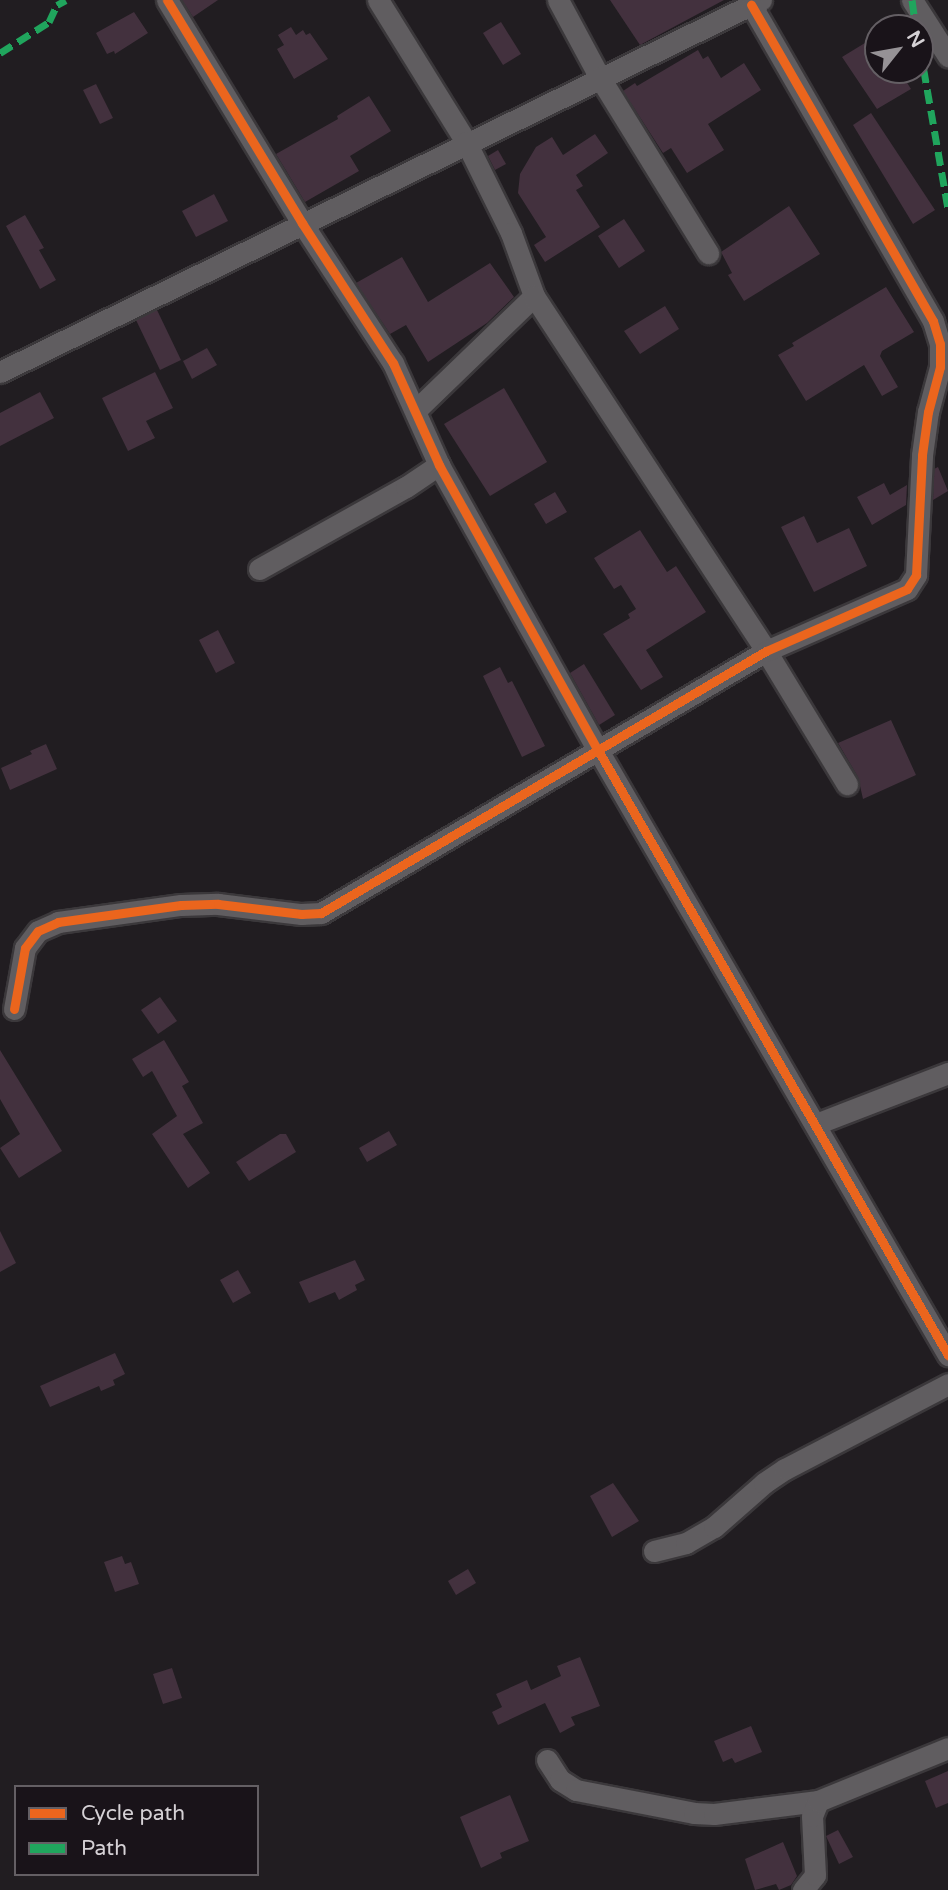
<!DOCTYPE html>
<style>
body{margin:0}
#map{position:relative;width:948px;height:1890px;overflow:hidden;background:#211d21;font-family:"Varela Round",sans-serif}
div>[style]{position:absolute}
.building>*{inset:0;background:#43313e}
.roads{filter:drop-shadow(2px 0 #3b383b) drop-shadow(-2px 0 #3b383b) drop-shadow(0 2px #3b383b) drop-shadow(0 -2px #3b383b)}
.minor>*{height:21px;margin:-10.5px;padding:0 10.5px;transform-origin:10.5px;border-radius:10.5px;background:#605d60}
.quiet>*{height:7px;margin-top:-3.5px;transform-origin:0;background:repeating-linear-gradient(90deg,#20a55d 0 14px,transparent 0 21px)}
.cycleway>*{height:9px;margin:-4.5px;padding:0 4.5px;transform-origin:4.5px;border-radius:4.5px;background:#eb651d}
span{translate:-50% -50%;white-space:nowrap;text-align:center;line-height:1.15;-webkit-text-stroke:6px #191319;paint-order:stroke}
.legend{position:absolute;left:14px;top:1785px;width:245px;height:91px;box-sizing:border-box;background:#191319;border:2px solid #645f64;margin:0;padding:9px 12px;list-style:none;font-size:21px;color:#d5d1d5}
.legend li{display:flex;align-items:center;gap:14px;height:35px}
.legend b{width:35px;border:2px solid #645f64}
.north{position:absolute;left:864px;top:14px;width:70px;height:70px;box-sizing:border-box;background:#191319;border:2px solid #645f64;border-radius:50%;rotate:59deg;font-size:19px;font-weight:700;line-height:28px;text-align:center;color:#d5d1d5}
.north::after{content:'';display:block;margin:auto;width:24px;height:32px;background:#969296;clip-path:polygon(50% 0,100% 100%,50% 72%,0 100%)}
</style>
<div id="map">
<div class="building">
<div style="clip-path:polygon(182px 0,218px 0,193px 17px)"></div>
<div style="clip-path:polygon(610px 0,724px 0,640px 45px)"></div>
<div style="clip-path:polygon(134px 12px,148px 33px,115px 54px,114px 51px,107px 54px,96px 33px)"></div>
<div style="clip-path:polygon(501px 22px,521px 54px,503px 65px,483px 33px)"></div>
<div style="clip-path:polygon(291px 27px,296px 35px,303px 30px,306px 35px,310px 33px,328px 59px,294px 79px,277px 49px,284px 45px,278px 35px)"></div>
<div style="clip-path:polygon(878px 35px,878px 70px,899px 70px,911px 89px,877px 109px,842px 57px)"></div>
<div style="clip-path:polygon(698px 50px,703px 59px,708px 56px,721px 78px,744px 63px,761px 90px,708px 124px,724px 150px,687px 173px,671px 148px,663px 153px,623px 91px,635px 83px,637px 86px)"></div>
<div style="clip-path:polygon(96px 84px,113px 118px,100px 124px,83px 90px)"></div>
<div style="clip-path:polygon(369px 96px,391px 131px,350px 156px,359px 171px,305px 202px,276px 154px,338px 119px,337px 116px)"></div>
<div style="clip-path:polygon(871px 113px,935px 210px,913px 224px,853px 125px)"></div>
<div style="clip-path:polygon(595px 134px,608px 153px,576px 175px,583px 186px,576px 190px,600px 227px,545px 262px,534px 245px,546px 237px,518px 193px,520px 174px,536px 147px,552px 137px,563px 155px)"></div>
<div style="clip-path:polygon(498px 150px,506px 164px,495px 170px,488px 156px)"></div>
<div style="clip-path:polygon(214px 194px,228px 221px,196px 237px,182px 211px)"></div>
<div style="clip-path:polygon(789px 206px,820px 254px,744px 301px,728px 275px,732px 273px,721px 252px)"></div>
<div style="clip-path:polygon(25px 215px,44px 248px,39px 250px,56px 280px,40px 289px,6px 226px)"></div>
<div style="clip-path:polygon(624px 219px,645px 251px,619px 268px,598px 236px)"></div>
<div style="clip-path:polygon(402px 257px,428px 302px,490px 263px,514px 297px,487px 323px,428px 362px,406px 325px,390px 334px,356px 283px)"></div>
<div style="clip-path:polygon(886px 287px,914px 332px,882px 351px,880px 356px,898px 387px,882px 396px,864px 365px,806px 401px,778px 355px,794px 346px,792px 343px)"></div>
<div style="clip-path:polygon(665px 306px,679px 329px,640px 354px,624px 331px)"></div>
<div style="clip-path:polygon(157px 310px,181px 360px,160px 370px,136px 320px)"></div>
<div style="clip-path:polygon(207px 348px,217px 365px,192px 379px,183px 361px)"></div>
<div style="clip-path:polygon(155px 372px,173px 408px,146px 421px,155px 438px,128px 451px,102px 398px)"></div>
<div style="clip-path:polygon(504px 388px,547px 462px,490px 496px,444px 424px)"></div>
<div style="clip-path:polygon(40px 392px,54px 418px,0 446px,0 413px)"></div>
<div style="clip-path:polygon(938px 467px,948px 491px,933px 500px,934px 469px)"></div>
<div style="clip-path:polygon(884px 483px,890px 495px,907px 485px,906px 505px,872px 525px,857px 497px)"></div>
<div style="clip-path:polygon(555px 492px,567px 512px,546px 524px,534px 504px)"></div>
<div style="clip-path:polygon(804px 516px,817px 543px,849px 528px,867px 566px,814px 592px,781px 527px)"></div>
<div style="clip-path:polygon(640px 530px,667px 572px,676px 566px,706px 612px,646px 650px,663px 677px,641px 690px,603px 634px,630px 618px,628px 614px,636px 609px,621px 585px,614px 589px,594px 558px)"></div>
<div style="clip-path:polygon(218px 630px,235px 663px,216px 673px,199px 640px)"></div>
<div style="clip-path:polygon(584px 664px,615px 715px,599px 725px,570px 673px)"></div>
<div style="clip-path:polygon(500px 667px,508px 683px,512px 681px,545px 746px,522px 757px,483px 676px)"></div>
<div style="clip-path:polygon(891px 720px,916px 775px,863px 799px,858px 777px,838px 743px)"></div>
<div style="clip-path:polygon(46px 744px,57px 769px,10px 790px,1px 768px,32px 754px,30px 751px)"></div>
<div style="clip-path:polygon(160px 997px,177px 1021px,158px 1034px,141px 1010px)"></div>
<div style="clip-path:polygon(164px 1040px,189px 1082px,182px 1086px,203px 1123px,183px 1134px,210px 1173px,188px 1188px,152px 1134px,177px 1116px,152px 1071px,143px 1077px,132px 1059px)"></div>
<div style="clip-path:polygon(0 1050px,62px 1151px,19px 1178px,0 1148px,20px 1134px,0 1099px)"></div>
<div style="clip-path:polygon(389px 1131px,397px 1145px,367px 1162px,359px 1148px)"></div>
<div style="clip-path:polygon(280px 1134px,286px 1134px,296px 1152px,249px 1181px,236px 1162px)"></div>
<div style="clip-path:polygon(0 1231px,16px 1263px,0 1272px)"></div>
<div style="clip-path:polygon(355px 1260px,365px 1280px,355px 1285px,357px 1290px,339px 1300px,335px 1292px,309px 1303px,299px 1282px)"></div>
<div style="clip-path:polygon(238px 1270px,251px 1293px,233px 1303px,220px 1280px)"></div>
<div style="clip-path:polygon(115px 1353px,125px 1374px,113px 1380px,115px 1385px,101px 1391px,99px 1386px,50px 1407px,40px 1386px)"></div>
<div style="clip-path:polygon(613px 1483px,639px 1521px,612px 1537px,590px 1496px)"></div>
<div style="clip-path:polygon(122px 1556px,125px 1564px,131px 1562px,139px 1584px,115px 1592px,104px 1562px)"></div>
<div style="clip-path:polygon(468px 1569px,476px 1583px,456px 1595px,448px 1581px)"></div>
<div style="clip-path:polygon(580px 1657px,600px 1706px,571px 1717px,575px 1725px,560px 1733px,545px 1703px,498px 1725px,492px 1712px,502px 1707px,496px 1694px,527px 1680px,531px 1690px,561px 1676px,557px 1666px)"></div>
<div style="clip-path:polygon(172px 1668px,182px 1698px,163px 1704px,153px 1674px)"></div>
<div style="clip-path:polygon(751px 1726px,762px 1752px,735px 1763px,732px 1758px,723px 1762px,714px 1741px)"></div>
<div style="clip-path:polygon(948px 1771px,948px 1803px,936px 1808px,925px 1781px)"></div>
<div style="clip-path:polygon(510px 1795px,529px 1841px,500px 1853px,502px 1858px,481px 1868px,460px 1817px)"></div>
<div style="clip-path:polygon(838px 1830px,853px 1857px,839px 1864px,826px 1836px)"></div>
<div style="clip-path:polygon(783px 1842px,797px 1876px,791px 1885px,779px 1890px,776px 1884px,755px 1890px,745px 1859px)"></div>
</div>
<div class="roads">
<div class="minor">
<div style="left:167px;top:0;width:261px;rotate:58.8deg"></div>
<div style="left:302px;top:223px;width:167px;rotate:57deg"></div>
<div style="left:393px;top:363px;width:112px;rotate:65.7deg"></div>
<div style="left:439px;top:465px;width:329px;rotate:60.9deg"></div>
<div style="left:599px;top:752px;width:697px;rotate:59.94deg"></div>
<div style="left:378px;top:0;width:167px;rotate:58.2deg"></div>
<div style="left:466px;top:142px;width:102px;rotate:63.7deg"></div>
<div style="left:511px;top:233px;width:67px;rotate:69.9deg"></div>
<div style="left:534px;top:296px;width:165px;rotate:136deg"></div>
<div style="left:558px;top:0;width:89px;rotate:61.7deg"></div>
<div style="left:600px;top:78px;width:206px;rotate:58.3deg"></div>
<div style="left:912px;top:0;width:67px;rotate:57.3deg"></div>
<div style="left:534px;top:296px;width:424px;rotate:56.8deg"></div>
<div style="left:766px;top:651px;width:156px;rotate:58.7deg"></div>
<div style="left:0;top:372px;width:847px;rotate:-26.05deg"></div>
<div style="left:259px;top:569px;width:168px;rotate:-29.2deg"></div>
<div style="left:406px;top:487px;width:40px;rotate:-34deg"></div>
<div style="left:14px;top:1009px;width:62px;rotate:-79.8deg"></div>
<div style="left:25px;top:948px;width:21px;rotate:-53deg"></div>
<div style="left:38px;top:931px;width:22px;rotate:-24deg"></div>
<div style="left:58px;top:922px;width:124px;rotate:-7.9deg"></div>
<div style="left:181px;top:905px;width:37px;rotate:-2deg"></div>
<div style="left:218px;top:904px;width:84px;rotate:6.9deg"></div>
<div style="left:301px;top:914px;width:20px;rotate:-3deg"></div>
<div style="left:321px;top:913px;width:516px;rotate:-30.49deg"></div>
<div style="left:766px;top:651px;width:154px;rotate:-23.7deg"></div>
<div style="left:907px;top:589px;width:17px;rotate:-57deg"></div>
<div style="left:916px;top:575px;width:120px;rotate:-87.1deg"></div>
<div style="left:922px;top:455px;width:43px;rotate:-82.1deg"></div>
<div style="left:928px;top:412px;width:47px;rotate:-75.1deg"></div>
<div style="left:940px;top:367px;width:23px;rotate:-90deg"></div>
<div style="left:940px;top:344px;width:24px;rotate:-107deg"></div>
<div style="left:933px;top:321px;width:365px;rotate:-119.9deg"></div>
<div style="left:816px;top:1124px;width:142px;rotate:-21.1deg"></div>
<div style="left:654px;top:1551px;width:33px;rotate:-14deg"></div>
<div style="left:686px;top:1543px;width:32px;rotate:-30deg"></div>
<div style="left:714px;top:1527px;width:67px;rotate:-41.3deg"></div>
<div style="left:764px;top:1483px;width:25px;rotate:-34deg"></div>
<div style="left:785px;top:1469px;width:184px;rotate:-27.5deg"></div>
<div style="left:547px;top:1760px;width:24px;rotate:57deg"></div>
<div style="left:560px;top:1780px;width:19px;rotate:32deg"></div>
<div style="left:576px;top:1790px;width:120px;rotate:11deg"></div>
<div style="left:694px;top:1813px;width:20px;rotate:3deg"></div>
<div style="left:714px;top:1814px;width:105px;rotate:-7.1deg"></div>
<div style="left:803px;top:1890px;width:19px;rotate:-51deg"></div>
<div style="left:815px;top:1875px;width:59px;rotate:-92.9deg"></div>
<div style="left:812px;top:1816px;width:16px;rotate:-68deg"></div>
<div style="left:818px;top:1801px;width:140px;rotate:-22.2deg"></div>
</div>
</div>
<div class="quiet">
<div style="left:912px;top:0;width:28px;rotate:82deg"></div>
<div style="left:920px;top:48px;width:162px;rotate:80.1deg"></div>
<div style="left:0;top:53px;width:58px;rotate:-32.3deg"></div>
<div style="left:49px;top:22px;width:19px;rotate:-65deg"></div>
<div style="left:57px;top:5px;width:10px;rotate:-29deg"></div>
</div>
<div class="cycleway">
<div style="left:167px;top:0;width:261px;rotate:58.8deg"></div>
<div style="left:302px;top:223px;width:167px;rotate:57deg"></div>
<div style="left:393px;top:363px;width:112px;rotate:65.7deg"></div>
<div style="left:439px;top:465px;width:329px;rotate:60.9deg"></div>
<div style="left:599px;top:752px;width:697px;rotate:59.94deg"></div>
<div style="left:14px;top:1009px;width:62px;rotate:-79.8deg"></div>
<div style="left:25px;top:948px;width:21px;rotate:-53deg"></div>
<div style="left:38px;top:931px;width:22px;rotate:-24deg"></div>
<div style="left:58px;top:922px;width:124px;rotate:-7.9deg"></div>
<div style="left:181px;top:905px;width:37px;rotate:-2deg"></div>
<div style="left:218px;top:904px;width:84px;rotate:6.9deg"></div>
<div style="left:301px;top:914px;width:20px;rotate:-3deg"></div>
<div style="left:321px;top:913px;width:516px;rotate:-30.49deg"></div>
<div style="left:766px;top:651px;width:154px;rotate:-23.7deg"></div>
<div style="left:907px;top:589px;width:17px;rotate:-57deg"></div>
<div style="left:916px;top:575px;width:120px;rotate:-87.1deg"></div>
<div style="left:922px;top:455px;width:43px;rotate:-82.1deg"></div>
<div style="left:928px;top:412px;width:47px;rotate:-75.1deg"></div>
<div style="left:940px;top:367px;width:23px;rotate:-90deg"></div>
<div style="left:940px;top:344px;width:24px;rotate:-107deg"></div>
<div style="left:933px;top:321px;width:365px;rotate:-119.9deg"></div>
</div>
<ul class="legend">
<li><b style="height:9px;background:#eb651d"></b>Cycle path</li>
<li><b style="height:9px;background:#20a55d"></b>Path</li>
</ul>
<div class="north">N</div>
</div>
